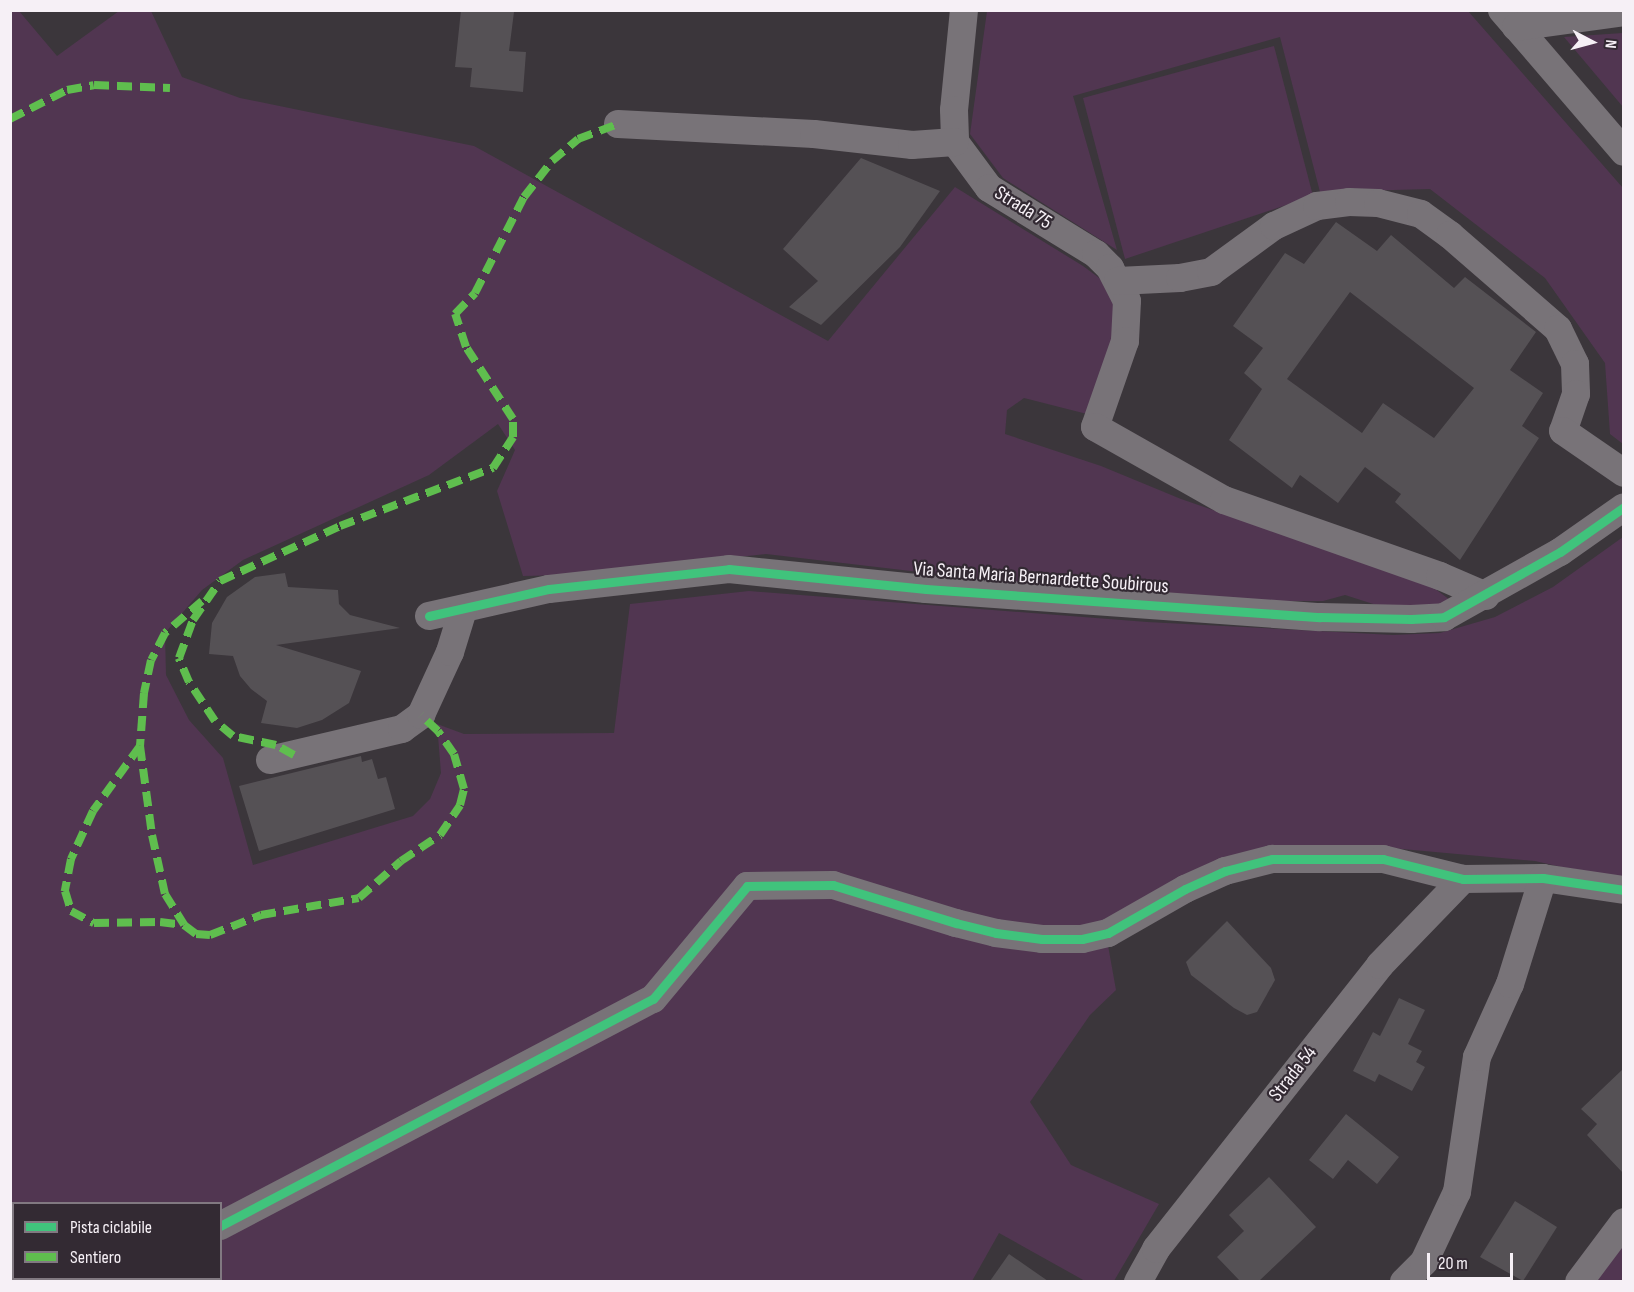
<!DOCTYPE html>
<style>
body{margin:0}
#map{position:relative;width:1634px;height:1292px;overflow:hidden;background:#3b363b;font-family:"Sofia Sans Condensed",sans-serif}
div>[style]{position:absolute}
.green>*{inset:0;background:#513651}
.building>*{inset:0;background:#555155}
.minor>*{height:28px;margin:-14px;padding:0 14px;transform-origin:14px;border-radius:14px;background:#787378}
.quiet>*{height:8px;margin-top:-4px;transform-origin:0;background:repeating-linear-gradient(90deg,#5fbe4e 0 15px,transparent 0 23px)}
.cycleway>*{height:9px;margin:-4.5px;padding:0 4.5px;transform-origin:4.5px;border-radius:4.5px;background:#40c37c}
span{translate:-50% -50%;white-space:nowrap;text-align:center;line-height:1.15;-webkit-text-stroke:4.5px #332a33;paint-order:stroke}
.street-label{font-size:20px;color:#f6f0f6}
.frame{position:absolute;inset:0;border:12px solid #f6f0f6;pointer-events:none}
.legend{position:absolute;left:12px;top:1202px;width:210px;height:78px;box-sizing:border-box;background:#332a33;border:2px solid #817981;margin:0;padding:8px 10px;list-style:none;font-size:18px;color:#f6f0f6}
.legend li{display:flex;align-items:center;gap:12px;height:30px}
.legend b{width:30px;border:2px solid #817981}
.north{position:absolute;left:1562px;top:12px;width:60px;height:60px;-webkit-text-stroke:4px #332a33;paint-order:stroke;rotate:96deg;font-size:16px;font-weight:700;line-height:24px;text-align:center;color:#f6f0f6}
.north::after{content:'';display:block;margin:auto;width:21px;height:27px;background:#f6f0f6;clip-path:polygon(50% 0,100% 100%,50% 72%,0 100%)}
.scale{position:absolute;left:1427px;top:1253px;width:86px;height:27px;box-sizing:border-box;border:3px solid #f6f0f6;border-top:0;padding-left:8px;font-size:18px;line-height:21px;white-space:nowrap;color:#f6f0f6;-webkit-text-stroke:4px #332a33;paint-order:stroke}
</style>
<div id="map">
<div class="green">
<div style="clip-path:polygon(evenodd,10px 11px,19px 11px,57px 56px,119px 11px,151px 11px,182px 77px,240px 98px,474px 146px,828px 341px,955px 187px,1083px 266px,1102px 280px,1114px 293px,1118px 334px,1087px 414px,1024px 398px,1007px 410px,1005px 434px,1101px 466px,1181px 499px,1430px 585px,1454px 603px,1392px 610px,1345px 595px,1323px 601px,1274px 601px,979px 579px,766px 554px,569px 575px,523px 576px,497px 491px,515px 450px,498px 424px,429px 475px,243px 560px,202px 590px,165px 633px,166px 675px,189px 720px,223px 758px,253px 865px,413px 816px,430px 799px,441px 773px,437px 724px,464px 734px,614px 733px,630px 604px,749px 591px,1147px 622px,1393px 635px,1440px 633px,1495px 617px,1553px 587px,1623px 537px,1623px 881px,1535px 861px,1391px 848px,1314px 846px,1104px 923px,1116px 990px,1090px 1015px,1030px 1102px,1071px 1165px,1159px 1204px,1114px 1281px,1085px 1281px,999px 1233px,972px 1281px,11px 1281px,10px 11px,14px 1204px,220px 1204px,220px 1278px,14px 1278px,14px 1204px)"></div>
<div style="clip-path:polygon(987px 11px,1468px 11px,1623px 188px,1623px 444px,1610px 434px,1605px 363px,1545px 278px,1430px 189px,1320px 192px,1280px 37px,1073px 96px,1117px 250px,1003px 178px,970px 134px)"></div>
<div style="clip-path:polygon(1623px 33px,1624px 33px,1623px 107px,1564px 37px)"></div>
<div style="clip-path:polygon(1274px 46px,1313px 196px,1125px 259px,1083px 98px)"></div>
<div style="clip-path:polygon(1623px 1238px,1623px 1281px,1591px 1282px)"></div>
</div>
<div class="building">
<div style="clip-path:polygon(461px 10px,514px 12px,509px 51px,526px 52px,523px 92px,470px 87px,472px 68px,455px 67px)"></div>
<div style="clip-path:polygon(861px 158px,940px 191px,900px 247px,821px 325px,789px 307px,818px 281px,783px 249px)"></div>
<div style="clip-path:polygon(evenodd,1336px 222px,1377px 251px,1391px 235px,1454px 288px,1465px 277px,1536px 332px,1510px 370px,1543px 393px,1522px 426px,1539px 438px,1460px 560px,1395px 502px,1401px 494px,1365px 467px,1338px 503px,1300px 475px,1292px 488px,1229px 440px,1262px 389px,1244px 373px,1263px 348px,1233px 326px,1285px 253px,1304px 264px,1336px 222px,1350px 292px,1474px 388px,1434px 438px,1383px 403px,1362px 433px,1287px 379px,1350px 292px)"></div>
<div style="clip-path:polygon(285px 573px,288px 587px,338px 590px,339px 604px,350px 615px,400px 628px,276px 645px,361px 671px,349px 703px,322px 720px,297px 728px,261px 723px,267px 701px,251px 689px,240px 676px,233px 656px,209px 654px,212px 623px,227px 597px,255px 577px)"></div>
<div style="clip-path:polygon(361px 756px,362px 762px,372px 759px,378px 779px,386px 777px,395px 809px,259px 851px,239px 786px)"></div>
<div style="clip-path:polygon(1227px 921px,1271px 968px,1275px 980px,1257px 1012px,1247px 1015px,1234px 1008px,1191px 975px,1186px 962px)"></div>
<div style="clip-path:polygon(1399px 998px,1425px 1010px,1408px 1044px,1422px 1051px,1416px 1062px,1425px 1067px,1412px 1091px,1379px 1074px,1375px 1082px,1353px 1071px,1373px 1032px,1380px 1036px)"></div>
<div style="clip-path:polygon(1623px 1069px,1623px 1173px,1587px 1135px,1597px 1124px,1581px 1109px)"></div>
<div style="clip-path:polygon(1346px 1114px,1399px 1157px,1377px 1184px,1348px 1160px,1333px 1179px,1309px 1160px)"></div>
<div style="clip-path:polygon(1269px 1177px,1316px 1227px,1259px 1281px,1240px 1281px,1217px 1257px,1244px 1231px,1229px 1215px)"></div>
<div style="clip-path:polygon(1515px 1201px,1557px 1227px,1523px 1281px,1480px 1257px)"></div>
<div style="clip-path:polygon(1009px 1254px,1048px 1281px,990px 1281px)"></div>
</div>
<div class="minor">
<div style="left:964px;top:10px;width:100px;rotate:95.7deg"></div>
<div style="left:954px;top:110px;width:32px;rotate:88deg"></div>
<div style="left:955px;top:142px;width:57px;rotate:53.5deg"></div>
<div style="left:989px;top:188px;width:126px;rotate:31.7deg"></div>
<div style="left:1096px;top:254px;width:20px;rotate:45deg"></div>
<div style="left:1110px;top:268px;width:37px;rotate:63deg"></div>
<div style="left:1127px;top:301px;width:40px;rotate:92.9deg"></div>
<div style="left:1125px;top:341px;width:91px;rotate:109.2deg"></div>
<div style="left:1095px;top:427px;width:148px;rotate:29.5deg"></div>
<div style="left:1224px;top:500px;width:229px;rotate:19.4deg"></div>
<div style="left:1440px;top:576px;width:50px;rotate:23.5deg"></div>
<div style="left:1502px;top:10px;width:187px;rotate:49.3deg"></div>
<div style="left:1516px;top:27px;width:109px;rotate:-7.9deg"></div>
<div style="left:618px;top:124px;width:196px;rotate:2.9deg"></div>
<div style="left:814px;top:134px;width:99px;rotate:6.4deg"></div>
<div style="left:912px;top:145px;width:43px;rotate:-4deg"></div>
<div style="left:1118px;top:281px;width:62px;rotate:-2.8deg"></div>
<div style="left:1180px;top:278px;width:32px;rotate:-11deg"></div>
<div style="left:1211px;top:272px;width:78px;rotate:-36.1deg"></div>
<div style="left:1274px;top:226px;width:47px;rotate:-24.9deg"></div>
<div style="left:1317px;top:206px;width:32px;rotate:-7deg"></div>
<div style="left:1349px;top:202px;width:29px;rotate:2deg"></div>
<div style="left:1378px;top:203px;width:44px;rotate:14.3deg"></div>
<div style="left:1421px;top:214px;width:36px;rotate:36deg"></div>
<div style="left:1450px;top:235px;width:143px;rotate:41deg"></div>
<div style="left:1558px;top:329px;width:39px;rotate:64deg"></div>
<div style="left:1575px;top:364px;width:30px;rotate:88deg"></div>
<div style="left:1576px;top:394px;width:39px;rotate:109deg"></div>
<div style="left:1563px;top:431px;width:74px;rotate:34.5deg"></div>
<div style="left:429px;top:616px;width:123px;rotate:-12.7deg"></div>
<div style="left:549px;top:589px;width:181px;rotate:-6.3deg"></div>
<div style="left:729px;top:569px;width:198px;rotate:5.8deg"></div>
<div style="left:926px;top:589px;width:395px;rotate:4.1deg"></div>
<div style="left:1320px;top:617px;width:91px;rotate:1.3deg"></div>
<div style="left:1411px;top:619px;width:33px;rotate:-3deg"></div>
<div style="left:1444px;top:617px;width:133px;rotate:-29.3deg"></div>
<div style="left:1560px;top:552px;width:78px;rotate:-35.1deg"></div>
<div style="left:270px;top:760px;width:136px;rotate:-13.2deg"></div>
<div style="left:402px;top:729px;width:24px;rotate:-36deg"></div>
<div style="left:421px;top:715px;width:69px;rotate:-65.3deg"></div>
<div style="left:450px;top:652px;width:44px;rotate:-72.8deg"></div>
<div style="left:220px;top:1226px;width:489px;rotate:-27.7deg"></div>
<div style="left:653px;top:999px;width:147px;rotate:-50.2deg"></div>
<div style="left:747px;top:886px;width:86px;rotate:-0.7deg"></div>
<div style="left:833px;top:885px;width:129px;rotate:17.2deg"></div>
<div style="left:956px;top:923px;width:41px;rotate:14deg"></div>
<div style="left:996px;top:933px;width:46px;rotate:7.4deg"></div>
<div style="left:1042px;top:939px;width:40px"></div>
<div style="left:1082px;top:939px;width:27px;rotate:-13deg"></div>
<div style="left:1108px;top:933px;width:89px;rotate:-29.7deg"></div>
<div style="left:1185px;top:889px;width:44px;rotate:-24.2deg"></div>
<div style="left:1225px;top:871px;width:49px;rotate:-14.3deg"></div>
<div style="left:1272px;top:859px;width:111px"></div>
<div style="left:1383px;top:859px;width:82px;rotate:14deg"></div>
<div style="left:1463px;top:879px;width:80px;rotate:-0.7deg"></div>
<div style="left:1543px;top:878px;width:82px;rotate:8.4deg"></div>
<div style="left:117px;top:1282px;width:6px;rotate:-39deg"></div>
<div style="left:1138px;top:1282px;width:38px;rotate:-61deg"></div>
<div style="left:1156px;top:1249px;width:362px;rotate:-51.7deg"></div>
<div style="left:1380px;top:965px;width:120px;rotate:-46deg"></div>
<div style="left:1404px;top:1282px;width:28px;rotate:-45deg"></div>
<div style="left:1424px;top:1262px;width:77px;rotate:-64.8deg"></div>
<div style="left:1457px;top:1192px;width:136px;rotate:-81.6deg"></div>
<div style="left:1477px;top:1057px;width:80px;rotate:-65.7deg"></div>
<div style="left:1510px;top:984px;width:111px;rotate:-72.7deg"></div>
<div style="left:1579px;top:1282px;width:75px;rotate:-53.1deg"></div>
</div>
<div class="quiet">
<div style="left:10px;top:119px;width:64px;rotate:-27deg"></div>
<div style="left:67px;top:90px;width:27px;rotate:-10deg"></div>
<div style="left:94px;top:85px;width:76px;rotate:2.3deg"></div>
<div style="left:202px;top:601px;width:49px;rotate:139.1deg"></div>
<div style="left:165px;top:633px;width:30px;rotate:117deg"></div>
<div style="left:151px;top:660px;width:34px;rotate:102deg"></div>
<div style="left:144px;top:693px;width:53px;rotate:94.3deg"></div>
<div style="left:140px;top:746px;width:90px;rotate:82.3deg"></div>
<div style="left:152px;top:835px;width:60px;rotate:77.6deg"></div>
<div style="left:165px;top:894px;width:36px;rotate:58deg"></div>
<div style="left:184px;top:925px;width:15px;rotate:37deg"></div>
<div style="left:196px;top:934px;width:14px;rotate:4deg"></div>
<div style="left:210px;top:935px;width:55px;rotate:-21.4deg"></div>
<div style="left:261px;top:915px;width:99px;rotate:-9.8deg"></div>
<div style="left:359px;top:898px;width:56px;rotate:-41.4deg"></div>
<div style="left:401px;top:861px;width:47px;rotate:-33.7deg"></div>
<div style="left:440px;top:835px;width:36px;rotate:-56deg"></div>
<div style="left:460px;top:805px;width:16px;rotate:-76deg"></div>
<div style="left:464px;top:789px;width:36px;rotate:-106deg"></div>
<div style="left:454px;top:754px;width:28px;rotate:-125deg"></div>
<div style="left:438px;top:731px;width:23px;rotate:-137deg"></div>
<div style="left:140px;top:746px;width:80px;rotate:125.9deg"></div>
<div style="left:93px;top:811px;width:53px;rotate:114.6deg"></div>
<div style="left:71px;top:859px;width:33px;rotate:101deg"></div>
<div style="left:65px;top:891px;width:21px;rotate:73deg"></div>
<div style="left:71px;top:911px;width:26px;rotate:28deg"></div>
<div style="left:94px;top:923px;width:66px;rotate:-0.9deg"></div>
<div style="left:160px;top:922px;width:24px;rotate:7deg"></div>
<div style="left:294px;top:755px;width:21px;rotate:-151deg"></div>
<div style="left:276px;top:745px;width:44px;rotate:-168.2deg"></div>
<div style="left:233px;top:736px;width:23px;rotate:-140deg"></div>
<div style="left:215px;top:721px;width:47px;rotate:-123.7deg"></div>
<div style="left:189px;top:682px;width:26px;rotate:-113deg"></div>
<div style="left:179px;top:658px;width:40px;rotate:-69.8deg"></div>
<div style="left:193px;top:620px;width:47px;rotate:-55.3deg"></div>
<div style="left:220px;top:581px;width:132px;rotate:-24.6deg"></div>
<div style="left:340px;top:526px;width:164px;rotate:-20.8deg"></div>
<div style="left:493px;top:468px;width:37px;rotate:-57deg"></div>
<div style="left:513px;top:437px;width:18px;rotate:-90deg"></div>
<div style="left:513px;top:419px;width:86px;rotate:-123.1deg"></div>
<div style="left:466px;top:347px;width:35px;rotate:-108deg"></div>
<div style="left:455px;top:314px;width:29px;rotate:-46deg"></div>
<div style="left:475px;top:293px;width:108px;rotate:-63deg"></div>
<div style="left:524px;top:197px;width:46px;rotate:-52.1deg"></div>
<div style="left:552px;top:161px;width:34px;rotate:-40deg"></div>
<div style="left:578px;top:139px;width:43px;rotate:-20.6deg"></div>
</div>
<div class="cycleway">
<div style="left:429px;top:616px;width:123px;rotate:-12.7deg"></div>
<div style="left:549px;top:589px;width:181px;rotate:-6.3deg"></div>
<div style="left:729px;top:569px;width:198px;rotate:5.8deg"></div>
<div style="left:926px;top:589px;width:395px;rotate:4.1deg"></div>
<div style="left:1320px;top:617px;width:91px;rotate:1.3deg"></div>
<div style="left:1411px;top:619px;width:33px;rotate:-3deg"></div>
<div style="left:1444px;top:617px;width:133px;rotate:-29.3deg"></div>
<div style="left:1560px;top:552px;width:78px;rotate:-35.1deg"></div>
<div style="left:220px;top:1226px;width:489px;rotate:-27.7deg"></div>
<div style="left:653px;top:999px;width:147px;rotate:-50.2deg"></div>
<div style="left:747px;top:886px;width:86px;rotate:-0.7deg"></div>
<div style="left:833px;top:885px;width:129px;rotate:17.2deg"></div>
<div style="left:956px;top:923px;width:41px;rotate:14deg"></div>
<div style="left:996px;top:933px;width:46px;rotate:7.4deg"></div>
<div style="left:1042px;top:939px;width:40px"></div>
<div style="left:1082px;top:939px;width:27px;rotate:-13deg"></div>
<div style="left:1108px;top:933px;width:89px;rotate:-29.7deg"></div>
<div style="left:1185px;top:889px;width:44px;rotate:-24.2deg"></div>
<div style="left:1225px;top:871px;width:49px;rotate:-14.3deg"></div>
<div style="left:1272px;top:859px;width:111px"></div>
<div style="left:1383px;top:859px;width:82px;rotate:14deg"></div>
<div style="left:1463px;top:879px;width:80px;rotate:-0.7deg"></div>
<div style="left:1543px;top:878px;width:82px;rotate:8.4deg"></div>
</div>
<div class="street-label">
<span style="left:1023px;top:208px;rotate:32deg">Strada 75</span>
<span style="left:1041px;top:578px;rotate:4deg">Via Santa Maria Bernardette Soubirous</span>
<span style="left:1293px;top:1074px;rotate:-52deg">Strada 54</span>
</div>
<div class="frame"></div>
<ul class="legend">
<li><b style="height:8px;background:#40c37c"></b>Pista ciclabile</li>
<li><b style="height:8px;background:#5fbe4e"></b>Sentiero</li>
</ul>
<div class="north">N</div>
<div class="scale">20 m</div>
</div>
